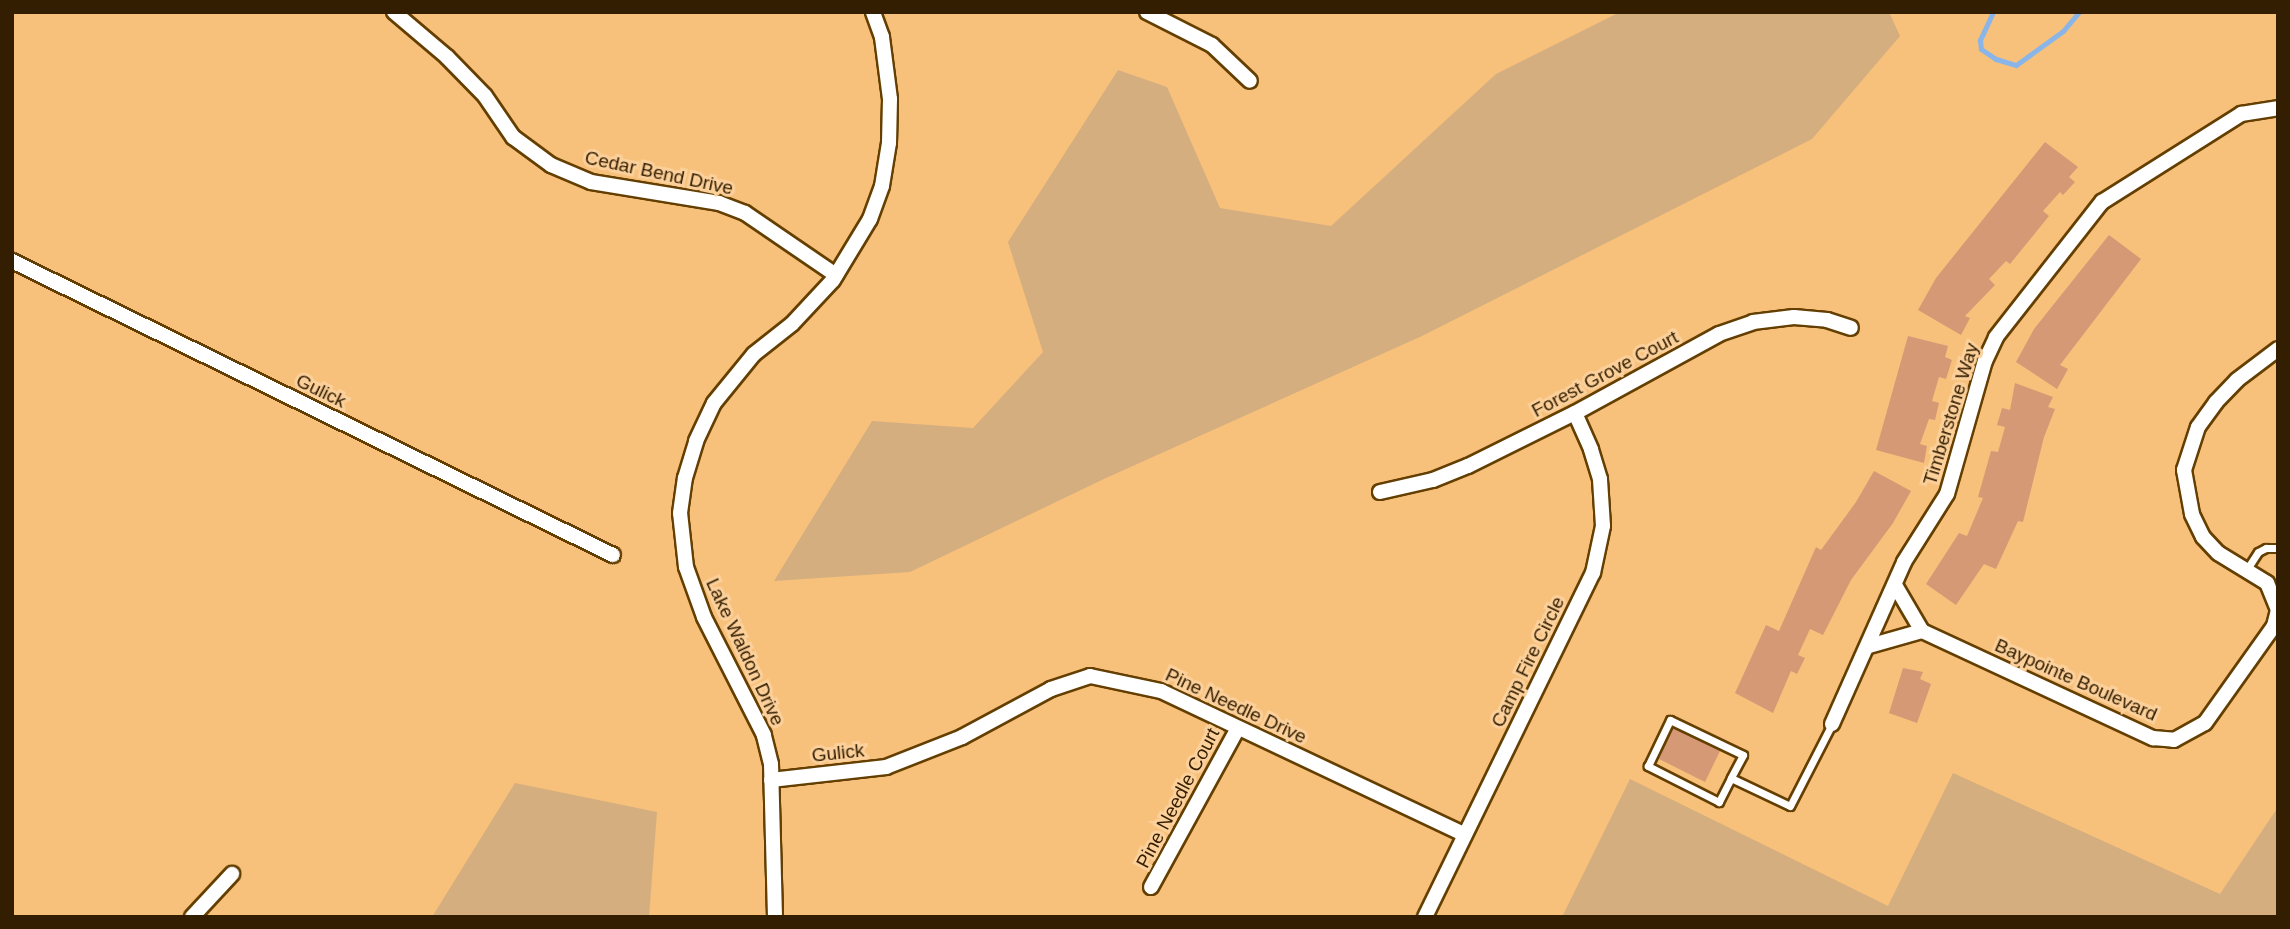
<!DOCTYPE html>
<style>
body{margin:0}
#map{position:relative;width:2290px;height:929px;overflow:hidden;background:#f7c17c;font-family:Arial,sans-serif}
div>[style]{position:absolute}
.green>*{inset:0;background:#d4ae7e}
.stream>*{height:5px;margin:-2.5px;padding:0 2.5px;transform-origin:2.5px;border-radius:2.5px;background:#89b5e8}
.building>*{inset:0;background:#d59975}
.roads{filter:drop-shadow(2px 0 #643f01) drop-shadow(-2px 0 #643f01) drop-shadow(0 2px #643f01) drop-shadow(0 -2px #643f01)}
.service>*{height:7px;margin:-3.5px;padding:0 3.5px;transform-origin:3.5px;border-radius:3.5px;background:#fff}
.minor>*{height:14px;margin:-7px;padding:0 7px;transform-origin:7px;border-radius:7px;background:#fff}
span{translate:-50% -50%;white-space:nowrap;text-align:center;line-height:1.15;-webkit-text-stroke:6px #fcd09a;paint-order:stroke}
.street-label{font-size:19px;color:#331e01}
.frame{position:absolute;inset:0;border:14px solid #331e01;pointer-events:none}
</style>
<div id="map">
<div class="green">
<div style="clip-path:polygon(1620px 12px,1889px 12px,1900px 36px,1812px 139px,1422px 336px,1106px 478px,910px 572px,774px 581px,872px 421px,973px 428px,1043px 352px,1008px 242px,1118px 70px,1167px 87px,1220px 208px,1331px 226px,1496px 74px)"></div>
<div style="clip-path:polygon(1953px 773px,2220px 894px,2278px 807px,2278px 917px,1562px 917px,1630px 779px,1888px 906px)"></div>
<div style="clip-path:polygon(515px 783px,657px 812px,649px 917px,432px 917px)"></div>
</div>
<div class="stream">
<div style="left:1993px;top:12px;width:31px;rotate:115deg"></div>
<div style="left:1980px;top:40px;width:9px;rotate:84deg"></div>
<div style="left:1981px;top:49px;width:18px;rotate:34deg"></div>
<div style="left:1996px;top:59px;width:21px;rotate:17deg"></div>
<div style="left:2016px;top:65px;width:58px;rotate:-35.9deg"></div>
<div style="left:2063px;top:31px;width:25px;rotate:-50deg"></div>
</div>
<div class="building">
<div style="clip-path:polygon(2045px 142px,2078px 167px,2069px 177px,2075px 182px,2063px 195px,2060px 192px,2043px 211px,2049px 216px,2010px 264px,2006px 261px,1989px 279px,1995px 285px,1965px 316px,1970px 318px,1961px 335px,1918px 310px,1936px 278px)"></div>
<div style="clip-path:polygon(2109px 235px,2141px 259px,2060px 365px,2068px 369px,2057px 389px,2016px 362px,2034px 329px)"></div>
<div style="clip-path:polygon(1908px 336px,1948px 346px,1945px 357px,1952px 360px,1946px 379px,1939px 377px,1932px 401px,1939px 403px,1935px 420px,1929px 419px,1920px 444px,1927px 446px,1924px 463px,1876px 450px)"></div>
<div style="clip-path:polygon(2015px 383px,2053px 397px,2048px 407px,2055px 409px,2044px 437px,2023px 522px,2018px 521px,1996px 569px,1984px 564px,1956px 605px,1926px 584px,1959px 533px,1967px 536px,1983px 498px,1978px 497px,1991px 451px,1998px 452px,2005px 427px,1997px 425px,2002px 408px,2010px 410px)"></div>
<div style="clip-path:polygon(1874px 471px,1911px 491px,1893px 523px,1851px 580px,1823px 635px,1810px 629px,1798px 655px,1805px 658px,1797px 674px,1791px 671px,1773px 713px,1735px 693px,1766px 625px,1779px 631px,1816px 547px,1821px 550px,1856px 502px)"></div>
<div style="clip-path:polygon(1903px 668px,1923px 672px,1920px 679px,1931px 684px,1917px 723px,1889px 713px)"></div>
<div style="clip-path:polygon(1673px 728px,1720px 751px,1705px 782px,1659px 759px)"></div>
</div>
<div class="roads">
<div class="service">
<div style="left:2247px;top:569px;width:20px;rotate:-57deg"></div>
<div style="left:2258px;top:552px;width:9px;rotate:-27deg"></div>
<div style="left:2266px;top:548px;width:12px"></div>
<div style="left:1731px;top:778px;width:27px;rotate:117deg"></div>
<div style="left:1719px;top:802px;width:80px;rotate:-153.1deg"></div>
<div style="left:1648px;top:766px;width:51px;rotate:-64.4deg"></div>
<div style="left:1670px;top:720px;width:81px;rotate:25.6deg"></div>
<div style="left:1743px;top:755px;width:26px;rotate:118deg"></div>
<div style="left:1731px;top:778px;width:65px;rotate:25.4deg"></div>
<div style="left:1790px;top:806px;width:92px;rotate:-62.9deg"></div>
</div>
<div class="minor">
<div style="left:394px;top:12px;width:70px;rotate:40.3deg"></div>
<div style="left:447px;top:57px;width:54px;rotate:45.7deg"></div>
<div style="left:485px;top:96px;width:50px;rotate:55.7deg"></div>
<div style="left:513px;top:137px;width:47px;rotate:36.4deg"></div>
<div style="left:551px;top:165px;width:43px;rotate:23deg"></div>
<div style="left:591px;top:182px;width:130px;rotate:9.3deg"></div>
<div style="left:719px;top:203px;width:28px;rotate:21deg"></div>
<div style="left:745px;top:213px;width:110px;rotate:34.3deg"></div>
<div style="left:1147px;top:12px;width:73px;rotate:26.9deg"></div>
<div style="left:1212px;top:45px;width:52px;rotate:43.5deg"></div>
<div style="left:12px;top:261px;width:669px;rotate:26.07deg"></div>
<div style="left:1380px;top:492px;width:54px;rotate:-12.8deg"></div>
<div style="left:1433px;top:480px;width:38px;rotate:-22deg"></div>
<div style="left:1468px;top:466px;width:119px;rotate:-26.4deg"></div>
<div style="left:1575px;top:413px;width:164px;rotate:-28.7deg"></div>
<div style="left:1719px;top:334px;width:36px;rotate:-19deg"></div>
<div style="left:1753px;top:322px;width:41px;rotate:-7deg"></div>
<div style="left:1794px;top:317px;width:33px;rotate:5deg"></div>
<div style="left:1827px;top:320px;width:25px;rotate:18deg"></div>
<div style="left:1895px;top:585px;width:53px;rotate:59.6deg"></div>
<div style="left:1869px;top:646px;width:55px;rotate:-15.8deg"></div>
<div style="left:1922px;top:631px;width:255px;rotate:24.9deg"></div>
<div style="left:2153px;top:738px;width:21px;rotate:5deg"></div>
<div style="left:2174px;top:740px;width:35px;rotate:-29deg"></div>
<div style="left:2205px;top:723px;width:119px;rotate:-54.6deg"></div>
<div style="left:2274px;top:626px;width:16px;rotate:-76deg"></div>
<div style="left:2278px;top:610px;width:29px;rotate:-112deg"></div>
<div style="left:2267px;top:583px;width:57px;rotate:-148.5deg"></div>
<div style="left:2218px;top:553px;width:22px;rotate:-133deg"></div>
<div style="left:2203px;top:537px;width:25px;rotate:-116deg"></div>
<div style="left:2192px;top:514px;width:45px;rotate:-100.3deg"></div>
<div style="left:2184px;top:470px;width:45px;rotate:-72deg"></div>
<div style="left:2198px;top:427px;width:31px;rotate:-54deg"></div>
<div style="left:2216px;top:402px;width:30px;rotate:-46deg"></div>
<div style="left:2237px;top:380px;width:51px;rotate:-37.1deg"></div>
<div style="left:1832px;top:724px;width:177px;rotate:-66deg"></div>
<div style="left:1904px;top:562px;width:80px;rotate:-57.7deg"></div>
<div style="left:1947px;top:494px;width:138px;rotate:-74.1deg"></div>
<div style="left:1985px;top:361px;width:26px;rotate:-65deg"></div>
<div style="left:1996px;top:337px;width:172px;rotate:-51.9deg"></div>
<div style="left:2102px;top:202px;width:165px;rotate:-32.3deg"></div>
<div style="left:2241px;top:114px;width:37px;rotate:-9deg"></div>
<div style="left:771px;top:780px;width:116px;rotate:-6.4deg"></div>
<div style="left:886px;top:767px;width:82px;rotate:-21.5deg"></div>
<div style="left:962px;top:737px;width:101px;rotate:-28.3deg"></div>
<div style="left:1051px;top:689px;width:41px;rotate:-18.4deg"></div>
<div style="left:1090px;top:676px;width:73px;rotate:11.9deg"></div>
<div style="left:1161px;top:691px;width:336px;rotate:25.3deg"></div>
<div style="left:1151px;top:887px;width:181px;rotate:-61.3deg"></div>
<div style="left:192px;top:917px;width:59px;rotate:-47.1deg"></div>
<div style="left:775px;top:917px;width:153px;rotate:-91.5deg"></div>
<div style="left:771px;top:764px;width:30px;rotate:-104deg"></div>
<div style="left:764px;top:735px;width:132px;rotate:-117deg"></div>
<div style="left:704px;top:617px;width:53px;rotate:-109.8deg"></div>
<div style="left:686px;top:567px;width:54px;rotate:-96.3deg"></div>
<div style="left:680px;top:513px;width:35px;rotate:-82deg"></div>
<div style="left:685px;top:478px;width:39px;rotate:-73deg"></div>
<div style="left:696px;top:441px;width:42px;rotate:-64.7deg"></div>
<div style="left:714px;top:403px;width:63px;rotate:-50.8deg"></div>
<div style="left:754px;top:354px;width:48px;rotate:-38.3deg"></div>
<div style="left:792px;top:324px;width:60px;rotate:-47deg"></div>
<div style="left:833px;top:280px;width:71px;rotate:-58.8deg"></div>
<div style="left:870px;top:219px;width:35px;rotate:-70deg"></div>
<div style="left:882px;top:186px;width:44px;rotate:-80.8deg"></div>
<div style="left:889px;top:143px;width:44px;rotate:-88.7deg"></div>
<div style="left:890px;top:99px;width:63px;rotate:-97.4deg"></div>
<div style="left:882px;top:37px;width:27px;rotate:-110deg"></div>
<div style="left:1425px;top:917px;width:383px;rotate:-64deg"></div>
<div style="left:1593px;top:573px;width:48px;rotate:-78deg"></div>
<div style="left:1603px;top:526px;width:47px;rotate:-93.7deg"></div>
<div style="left:1600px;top:479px;width:31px;rotate:-107deg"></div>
<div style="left:1591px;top:449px;width:39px;rotate:-114deg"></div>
</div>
</div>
<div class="street-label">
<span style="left:659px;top:173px;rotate:12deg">Cedar Bend Drive</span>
<span style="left:1605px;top:374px;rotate:-28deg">Forest Grove Court</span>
<span style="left:321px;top:391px;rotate:26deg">Gulick</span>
<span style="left:1951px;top:414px;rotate:-73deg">Timberstone Way</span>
<span style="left:745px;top:652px;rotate:65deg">Lake Waldon Drive</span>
<span style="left:1528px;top:662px;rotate:-64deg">Camp Fire Circle</span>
<span style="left:2076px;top:680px;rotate:24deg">Baypointe Boulevard</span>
<span style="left:1236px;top:706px;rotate:25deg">Pine Needle Drive</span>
<span style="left:838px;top:753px;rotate:-6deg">Gulick</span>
<span style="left:1178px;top:798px;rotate:-62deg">Pine Needle Court</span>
</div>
<div class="frame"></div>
</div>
